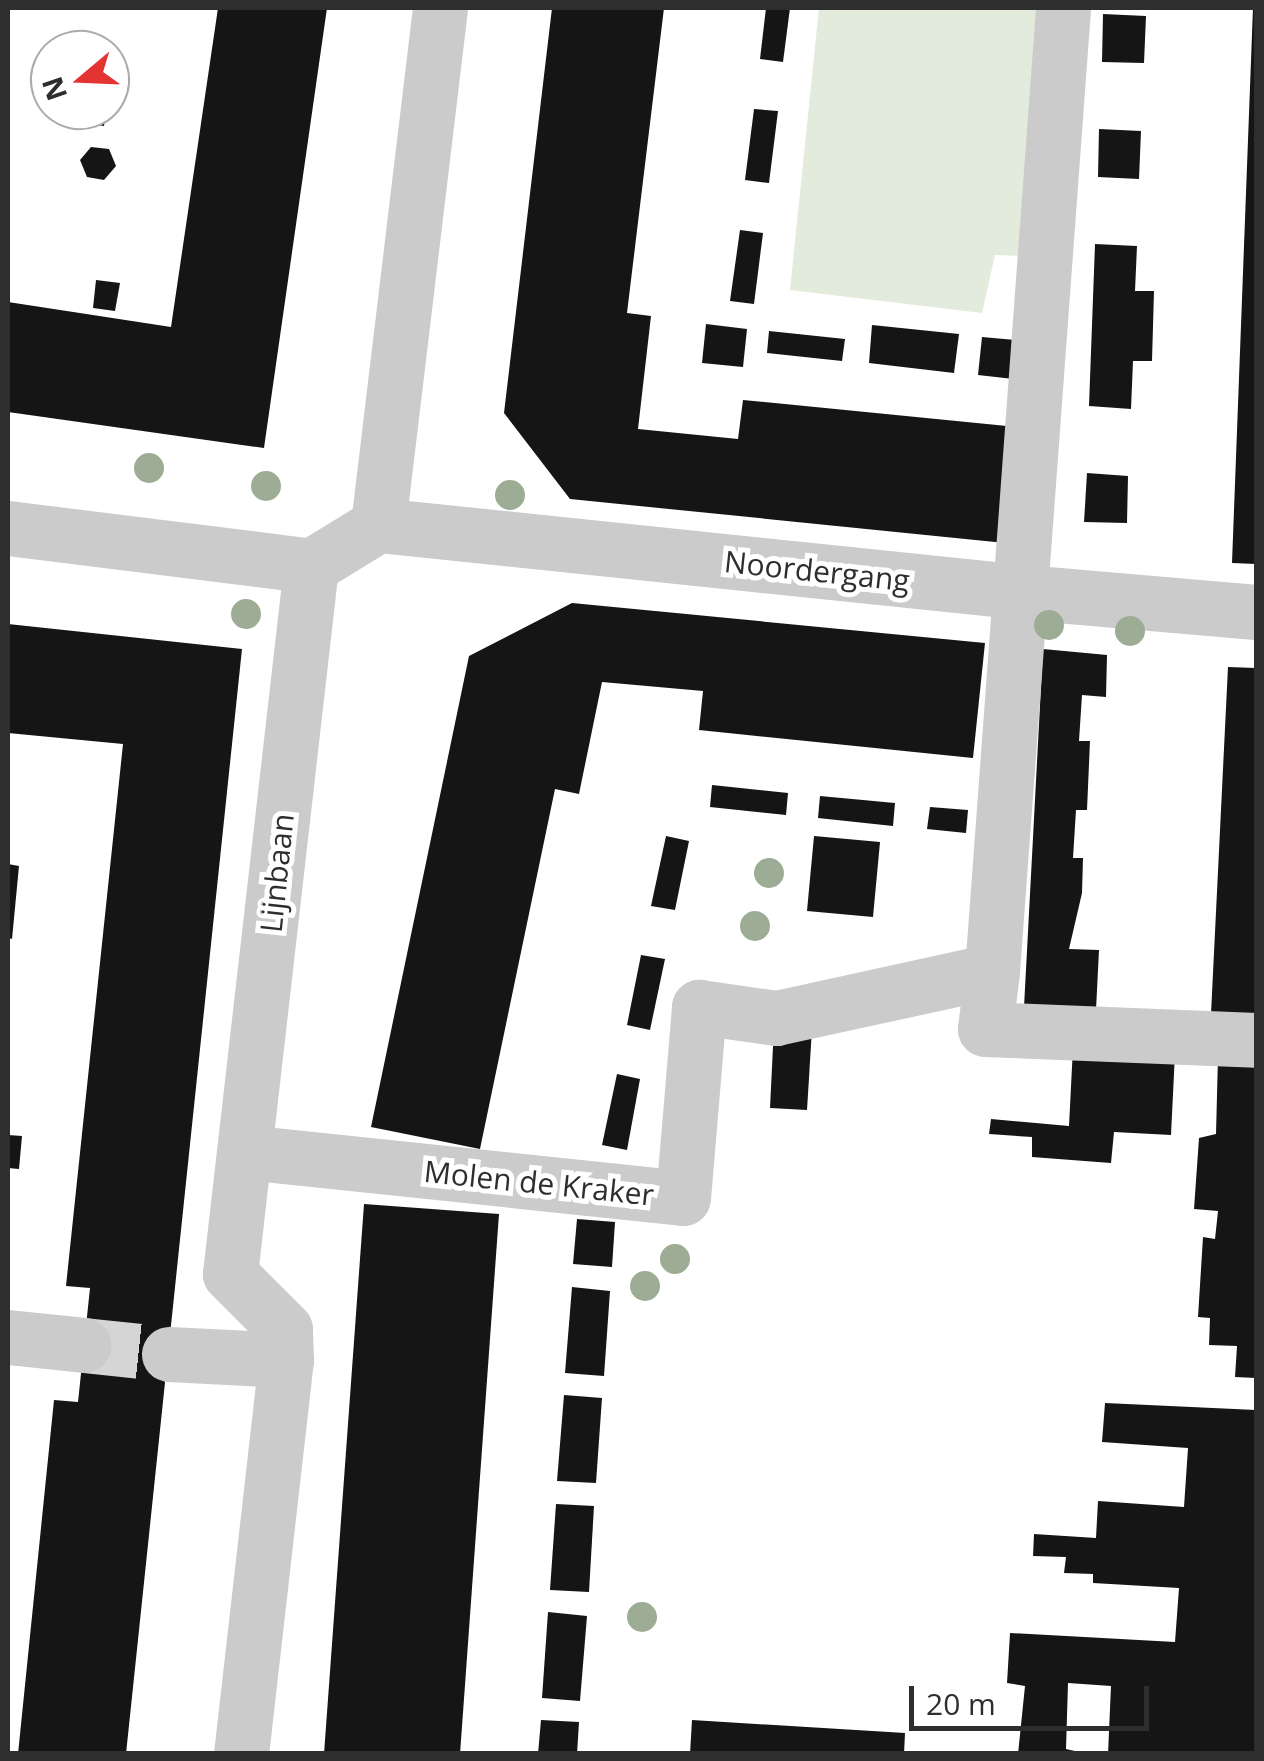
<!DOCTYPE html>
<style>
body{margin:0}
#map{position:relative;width:1264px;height:1761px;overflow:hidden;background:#fff;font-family:"Open Sans",sans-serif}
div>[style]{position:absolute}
.green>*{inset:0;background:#e3ebdc}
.building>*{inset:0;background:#151515}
.minor-tunnel>*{height:55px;margin-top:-27.5px;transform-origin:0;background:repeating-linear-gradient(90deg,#d5d5d5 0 55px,transparent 0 83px)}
.pedestrian>*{height:55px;margin:-27.5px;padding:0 27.5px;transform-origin:27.5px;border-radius:27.5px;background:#cbcbcb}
.minor>*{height:55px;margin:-27.5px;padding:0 27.5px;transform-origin:27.5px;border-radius:27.5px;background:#cbcbcb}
.trees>*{width:30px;height:30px;margin:-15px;border-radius:50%;background:#9dac94}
span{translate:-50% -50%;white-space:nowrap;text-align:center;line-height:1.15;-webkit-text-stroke:10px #fff;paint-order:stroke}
.street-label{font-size:30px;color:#2e2e2e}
.frame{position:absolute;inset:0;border:10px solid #2e2e2e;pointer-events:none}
.north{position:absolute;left:30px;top:30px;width:100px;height:100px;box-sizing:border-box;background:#fff;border:2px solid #ababab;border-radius:50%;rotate:251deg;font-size:28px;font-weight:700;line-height:40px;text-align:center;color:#2e2e2e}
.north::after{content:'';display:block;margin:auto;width:35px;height:45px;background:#e33432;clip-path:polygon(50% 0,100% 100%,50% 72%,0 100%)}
.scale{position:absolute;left:909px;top:1686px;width:240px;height:45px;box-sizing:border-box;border:5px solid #2e2e2e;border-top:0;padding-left:12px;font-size:30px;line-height:35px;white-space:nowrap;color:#2e2e2e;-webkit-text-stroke:8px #fff;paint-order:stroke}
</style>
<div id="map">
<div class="green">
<div style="clip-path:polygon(819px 8px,1038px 8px,1025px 256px,995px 255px,982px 313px,790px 290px)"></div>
</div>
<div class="building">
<div style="clip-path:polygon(218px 8px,327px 8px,264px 448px,8px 412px,8px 302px,171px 327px)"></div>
<div style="clip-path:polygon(552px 8px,664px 8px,627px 313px,651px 316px,638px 429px,738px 439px,743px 400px,1017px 427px,1005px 543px,570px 499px,504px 413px)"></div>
<div style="clip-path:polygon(766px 8px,790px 8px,783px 62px,760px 59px)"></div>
<div style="clip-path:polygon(1253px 8px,1256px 8px,1256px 564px,1232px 563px)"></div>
<div style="clip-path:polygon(1103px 14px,1146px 16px,1144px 63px,1102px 62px)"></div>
<div style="clip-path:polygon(754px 109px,778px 111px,769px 183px,745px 180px)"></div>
<div style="clip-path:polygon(80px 110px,106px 110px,104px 126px,78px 122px)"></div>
<div style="clip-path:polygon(1099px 129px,1141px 131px,1139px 179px,1098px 177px)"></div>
<div style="clip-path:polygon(91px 147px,109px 149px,116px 166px,104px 180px,87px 177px,80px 160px)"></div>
<div style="clip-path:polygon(740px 230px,763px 233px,754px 304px,730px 301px)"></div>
<div style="clip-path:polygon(1095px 244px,1137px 246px,1135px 291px,1154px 291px,1152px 361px,1133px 361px,1131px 409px,1089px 406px)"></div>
<div style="clip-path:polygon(96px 280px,120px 283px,115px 311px,93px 308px)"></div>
<div style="clip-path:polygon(706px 324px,747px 329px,743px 367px,702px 363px)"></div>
<div style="clip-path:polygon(872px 325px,959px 334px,954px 373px,869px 363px)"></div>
<div style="clip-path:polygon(769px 331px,845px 339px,842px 361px,767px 353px)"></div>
<div style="clip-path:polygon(982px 337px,1026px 341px,1022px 380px,978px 375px)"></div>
<div style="clip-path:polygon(1087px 473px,1128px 476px,1127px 523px,1084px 522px)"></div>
<div style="clip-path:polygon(572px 603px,985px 643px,973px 758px,699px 730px,703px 691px,602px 682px,579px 794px,555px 789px,480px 1149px,371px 1127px,469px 656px)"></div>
<div style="clip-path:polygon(8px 624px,242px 649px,126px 1754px,18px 1754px,54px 1400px,78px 1402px,90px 1288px,66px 1286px,123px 744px,8px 733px)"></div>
<div style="clip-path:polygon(1043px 649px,1107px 655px,1106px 697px,1082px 695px,1079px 741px,1090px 741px,1087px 810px,1076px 810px,1073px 858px,1083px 858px,1082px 893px,1069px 949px,1099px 950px,1096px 1010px,1024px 1007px)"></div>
<div style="clip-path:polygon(1228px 667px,1256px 668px,1256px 1018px,1211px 1014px)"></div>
<div style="clip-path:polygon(712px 785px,788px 793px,786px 815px,710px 807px)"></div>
<div style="clip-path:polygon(820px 796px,895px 803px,893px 826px,818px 818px)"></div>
<div style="clip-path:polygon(930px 807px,968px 810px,966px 833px,927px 829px)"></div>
<div style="clip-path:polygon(666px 836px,689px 841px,675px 910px,651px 906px)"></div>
<div style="clip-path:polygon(814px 836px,880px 842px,873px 917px,807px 911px)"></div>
<div style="clip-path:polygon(8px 864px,19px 866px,12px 939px,8px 938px)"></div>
<div style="clip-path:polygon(641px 955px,665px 959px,650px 1030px,627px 1025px)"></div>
<div style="clip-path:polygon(774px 1026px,812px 1029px,807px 1110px,770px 1108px)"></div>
<div style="clip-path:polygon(1073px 1047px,1175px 1053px,1171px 1135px,1114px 1132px,1111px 1163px,1032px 1157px,1032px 1137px,989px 1134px,991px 1119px,1069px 1126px)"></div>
<div style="clip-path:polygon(1218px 1056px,1256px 1058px,1256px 1378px,1235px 1377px,1237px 1346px,1209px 1345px,1210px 1318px,1198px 1317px,1203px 1237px,1215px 1239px,1218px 1211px,1194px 1209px,1199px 1138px,1216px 1134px)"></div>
<div style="clip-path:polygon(617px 1074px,640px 1079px,627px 1150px,602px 1145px)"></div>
<div style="clip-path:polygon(8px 1135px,22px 1136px,19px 1169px,8px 1168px)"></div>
<div style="clip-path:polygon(364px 1204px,499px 1214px,460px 1754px,324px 1754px)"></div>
<div style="clip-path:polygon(577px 1219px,615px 1222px,612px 1267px,573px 1264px)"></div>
<div style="clip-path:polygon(572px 1287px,610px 1291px,604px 1376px,565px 1373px)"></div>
<div style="clip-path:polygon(564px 1395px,602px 1398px,596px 1483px,557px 1481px)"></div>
<div style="clip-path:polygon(1105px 1403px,1256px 1410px,1256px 1754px,1108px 1754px,1111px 1686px,1068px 1683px,1066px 1749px,1088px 1754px,1018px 1754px,1025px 1686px,1007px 1683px,1010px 1633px,1175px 1642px,1179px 1588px,1093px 1583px,1093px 1574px,1064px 1573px,1066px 1557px,1033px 1556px,1034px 1534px,1096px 1538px,1098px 1501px,1184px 1507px,1188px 1448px,1102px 1442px)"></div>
<div style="clip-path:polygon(556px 1504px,594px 1506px,589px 1592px,550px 1590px)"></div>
<div style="clip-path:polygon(548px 1612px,587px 1616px,580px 1701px,542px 1698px)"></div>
<div style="clip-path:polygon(541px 1720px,579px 1722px,577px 1754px,538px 1754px)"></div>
<div style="clip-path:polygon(692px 1720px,905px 1733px,904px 1754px,690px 1754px)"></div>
</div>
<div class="minor-tunnel">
<div style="left:84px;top:1345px;width:85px;rotate:6deg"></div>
</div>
<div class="pedestrian">
<div style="left:1023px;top:592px;width:234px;rotate:4.9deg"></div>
<div style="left:992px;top:971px;width:58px;rotate:96.9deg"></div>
<div style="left:985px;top:1029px;width:271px;rotate:2.3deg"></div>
<div style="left:246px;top:1152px;width:439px;rotate:6deg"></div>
<div style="left:683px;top:1198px;width:192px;rotate:-85.2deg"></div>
<div style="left:699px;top:1007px;width:78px;rotate:8.1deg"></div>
<div style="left:776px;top:1018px;width:221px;rotate:-12.3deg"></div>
<div style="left:992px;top:971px;width:966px;rotate:-85.78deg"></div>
</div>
<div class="minor">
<div style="left:378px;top:525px;width:648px;rotate:5.93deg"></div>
<div style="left:8px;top:528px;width:305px;rotate:7.1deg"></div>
<div style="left:8px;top:1337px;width:76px;rotate:6deg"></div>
<div style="left:169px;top:1354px;width:117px;rotate:2.9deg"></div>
<div style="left:241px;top:1754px;width:397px;rotate:-83.5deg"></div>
<div style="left:286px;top:1360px;width:31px;rotate:-92deg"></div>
<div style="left:285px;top:1329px;width:78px;rotate:-135deg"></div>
<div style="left:230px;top:1274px;width:713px;rotate:-83.47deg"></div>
<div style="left:311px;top:566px;width:79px;rotate:-31.5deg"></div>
<div style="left:378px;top:525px;width:521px;rotate:-83.16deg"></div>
</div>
<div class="trees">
<div style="left:149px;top:468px"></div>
<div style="left:266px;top:486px"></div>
<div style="left:510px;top:495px"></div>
<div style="left:246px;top:614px"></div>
<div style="left:1049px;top:625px"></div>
<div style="left:1130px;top:631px"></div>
<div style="left:769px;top:873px"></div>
<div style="left:755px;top:926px"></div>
<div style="left:675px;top:1259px"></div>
<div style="left:645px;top:1286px"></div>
<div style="left:642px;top:1617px"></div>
</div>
<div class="street-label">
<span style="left:817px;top:571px;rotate:6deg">Noordergang</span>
<span style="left:277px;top:873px;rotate:-84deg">Lijnbaan</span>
<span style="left:539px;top:1183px;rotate:6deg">Molen de Kraker</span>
</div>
<div class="frame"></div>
<div class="north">N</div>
<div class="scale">20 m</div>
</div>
